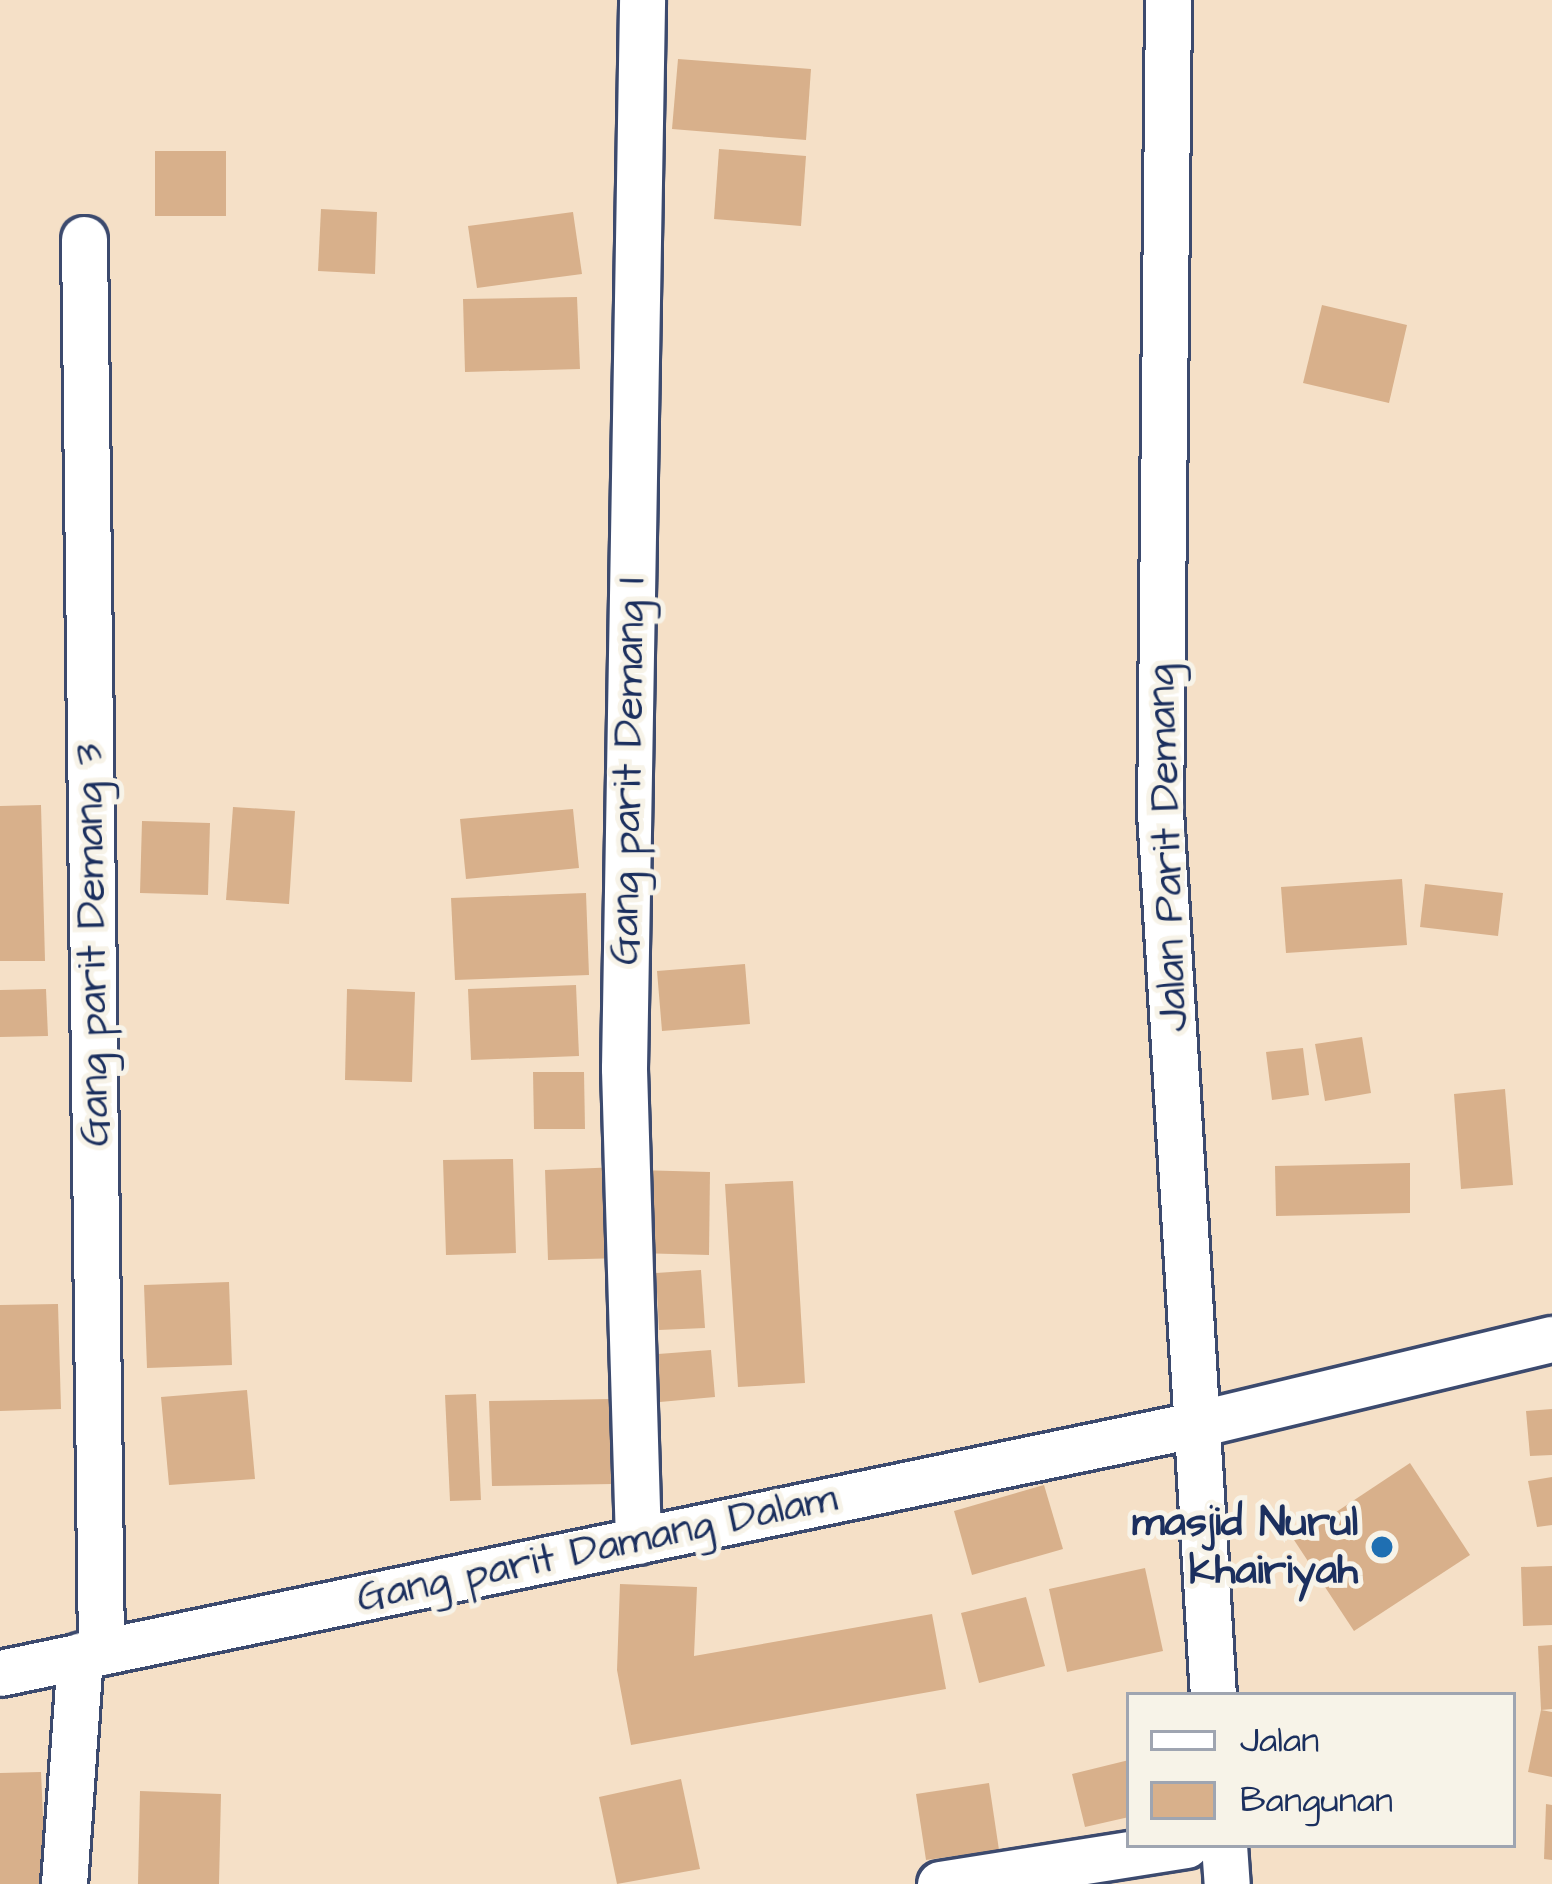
<!DOCTYPE html>
<style>
body{margin:0}
#map{position:relative;width:1552px;height:1884px;overflow:hidden;background:#f5e0c7;font-family:"Architects Daughter",sans-serif}
div>[style]{position:absolute}
.building>*{inset:0;background:#d8b08b}
.roads{filter:drop-shadow(3px 0 #3c4a6e) drop-shadow(-3px 0 #3c4a6e) drop-shadow(0 3px #3c4a6e) drop-shadow(0 -3px #3c4a6e)}
.minor>*{height:45px;margin:-22.5px;padding:0 22.5px;transform-origin:22.5px;border-radius:22.5px;background:#fff}
.dots>*{width:33px;height:33px;translate:-50% -50%;box-sizing:border-box;border:6px solid #f7f3e8;border-radius:50%}
span{translate:-50% -50%;white-space:nowrap;text-align:center;line-height:1.15;-webkit-text-stroke:10px #f7f3e8;paint-order:stroke}
.street-label{font-size:42px;color:#1b2f5e}
.poi-label{font-size:42px;color:#1b2f5e;font-weight:700}
.right{translate:-100% -50%;text-align:right}
.legend{position:absolute;left:1126px;top:1692px;width:390px;height:156px;box-sizing:border-box;background:#f7f3e8;border:3px solid #9fa5b1;margin:0;padding:15px 21px;list-style:none;font-size:36px;color:#1b2f5e}
.legend li{display:flex;align-items:center;gap:24px;height:60px}
.legend b{width:60px;border:3px solid #9fa5b1}
</style>
<div id="map">
<div class="building">
<div style="clip-path:polygon(678px 59px,811px 69px,806px 140px,672px 129px)"></div>
<div style="clip-path:polygon(719px 149px,806px 156px,801px 226px,714px 219px)"></div>
<div style="clip-path:polygon(155px 151px,226px 151px,226px 216px,155px 216px)"></div>
<div style="clip-path:polygon(321px 209px,377px 212px,375px 274px,318px 271px)"></div>
<div style="clip-path:polygon(573px 212px,582px 274px,477px 288px,468px 226px)"></div>
<div style="clip-path:polygon(577px 297px,580px 369px,465px 372px,463px 299px)"></div>
<div style="clip-path:polygon(1322px 305px,1407px 325px,1389px 403px,1303px 383px)"></div>
<div style="clip-path:polygon(41px 805px,45px 961px,0 961px,0 806px)"></div>
<div style="clip-path:polygon(233px 807px,295px 811px,289px 904px,226px 900px)"></div>
<div style="clip-path:polygon(573px 809px,579px 868px,466px 879px,460px 819px)"></div>
<div style="clip-path:polygon(142px 821px,210px 823px,208px 895px,140px 893px)"></div>
<div style="clip-path:polygon(1402px 879px,1407px 945px,1286px 953px,1281px 887px)"></div>
<div style="clip-path:polygon(1425px 884px,1503px 893px,1498px 936px,1420px 927px)"></div>
<div style="clip-path:polygon(586px 893px,589px 975px,455px 980px,451px 898px)"></div>
<div style="clip-path:polygon(745px 964px,750px 1024px,662px 1031px,657px 971px)"></div>
<div style="clip-path:polygon(576px 985px,579px 1056px,471px 1060px,468px 989px)"></div>
<div style="clip-path:polygon(46px 989px,48px 1036px,0 1037px,0 990px)"></div>
<div style="clip-path:polygon(347px 989px,415px 992px,412px 1082px,345px 1080px)"></div>
<div style="clip-path:polygon(1362px 1037px,1371px 1093px,1325px 1101px,1315px 1044px)"></div>
<div style="clip-path:polygon(1303px 1048px,1309px 1095px,1272px 1100px,1266px 1052px)"></div>
<div style="clip-path:polygon(533px 1072px,584px 1072px,585px 1129px,534px 1129px)"></div>
<div style="clip-path:polygon(1505px 1089px,1513px 1185px,1461px 1189px,1454px 1094px)"></div>
<div style="clip-path:polygon(513px 1159px,516px 1253px,446px 1255px,443px 1160px)"></div>
<div style="clip-path:polygon(1410px 1163px,1410px 1213px,1276px 1216px,1275px 1166px)"></div>
<div style="clip-path:polygon(620px 1167px,623px 1258px,548px 1260px,545px 1170px)"></div>
<div style="clip-path:polygon(636px 1170px,710px 1172px,709px 1255px,636px 1253px)"></div>
<div style="clip-path:polygon(793px 1181px,805px 1383px,738px 1387px,725px 1184px)"></div>
<div style="clip-path:polygon(701px 1270px,705px 1328px,659px 1330px,656px 1273px)"></div>
<div style="clip-path:polygon(229px 1282px,232px 1365px,147px 1368px,144px 1285px)"></div>
<div style="clip-path:polygon(58px 1304px,61px 1409px,0 1411px,0 1305px)"></div>
<div style="clip-path:polygon(711px 1350px,715px 1397px,649px 1403px,645px 1355px)"></div>
<div style="clip-path:polygon(247px 1390px,255px 1479px,169px 1485px,161px 1397px)"></div>
<div style="clip-path:polygon(476px 1394px,481px 1500px,450px 1501px,445px 1395px)"></div>
<div style="clip-path:polygon(611px 1399px,612px 1484px,492px 1486px,489px 1401px)"></div>
<div style="clip-path:polygon(1552px 1409px,1552px 1455px,1530px 1456px,1526px 1411px)"></div>
<div style="clip-path:polygon(1410px 1463px,1470px 1555px,1354px 1631px,1294px 1540px)"></div>
<div style="clip-path:polygon(1552px 1477px,1552px 1525px,1537px 1527px,1528px 1481px)"></div>
<div style="clip-path:polygon(1044px 1485px,1063px 1549px,972px 1575px,954px 1511px)"></div>
<div style="clip-path:polygon(1552px 1566px,1552px 1625px,1523px 1626px,1521px 1567px)"></div>
<div style="clip-path:polygon(1145px 1568px,1163px 1651px,1067px 1672px,1049px 1589px)"></div>
<div style="clip-path:polygon(620px 1584px,697px 1587px,694px 1656px,932px 1614px,946px 1689px,631px 1745px,617px 1670px)"></div>
<div style="clip-path:polygon(1026px 1597px,1045px 1666px,979px 1683px,961px 1613px)"></div>
<div style="clip-path:polygon(1552px 1645px,1552px 1709px,1541px 1710px,1538px 1646px)"></div>
<div style="clip-path:polygon(1541px 1710px,1552px 1712px,1552px 1777px,1528px 1772px)"></div>
<div style="clip-path:polygon(1129px 1760px,1129px 1817px,1085px 1827px,1072px 1774px)"></div>
<div style="clip-path:polygon(41px 1772px,46px 1884px,0 1884px,0 1773px)"></div>
<div style="clip-path:polygon(681px 1779px,700px 1869px,617px 1884px,599px 1797px)"></div>
<div style="clip-path:polygon(989px 1783px,999px 1850px,926px 1860px,916px 1794px)"></div>
<div style="clip-path:polygon(140px 1791px,221px 1794px,219px 1884px,138px 1884px)"></div>
<div style="clip-path:polygon(1546px 1804px,1552px 1805px,1552px 1860px,1544px 1859px)"></div>
</div>
<div class="roads">
<div class="minor">
<div style="left:1168px;top:0;width:812px;rotate:90.56deg"></div>
<div style="left:1160px;top:812px;width:885px;rotate:86.57deg"></div>
<div style="left:84px;top:239px;width:1413px;rotate:89.31deg"></div>
<div style="left:638px;top:1541px;width:473px;rotate:-91.7deg"></div>
<div style="left:624px;top:1068px;width:1068px;rotate:-89.03deg"></div>
<div style="left:0;top:1673px;width:1219px;rotate:-11.74deg"></div>
<div style="left:1193px;top:1425px;width:369px;rotate:-13.5deg"></div>
<div style="left:1224px;top:1845px;width:39px;rotate:86deg"></div>
<div style="left:64px;top:1884px;width:229px;rotate:-86deg"></div>
<div style="left:940px;top:1884px;width:249px;rotate:-9deg"></div>
</div>
</div>
<div class="dots">
<div style="left:1382px;top:1547px;background:#1f6fb2"></div>
</div>
<div class="street-label">
<span style="left:629px;top:771px;rotate:-89deg">Gang parit Demang I</span>
<span style="left:1168px;top:848px;rotate:-92deg">Jalan Parit Demang</span>
<span style="left:93px;top:945px;rotate:-91deg">Gang parit Demang 3</span>
<span style="left:597px;top:1549px;rotate:-12deg">Gang parit Damang Dalam</span>
</div>
<div class="poi-label">
<span class="right" style="left:1358px;top:1547px">masjid Nurul<br>khairiyah</span>
</div>
<ul class="legend">
<li><b style="height:15px;background:#fff"></b>Jalan</li>
<li><b style="height:33px;background:#d8b08b"></b>Bangunan</li>
</ul>
</div>
